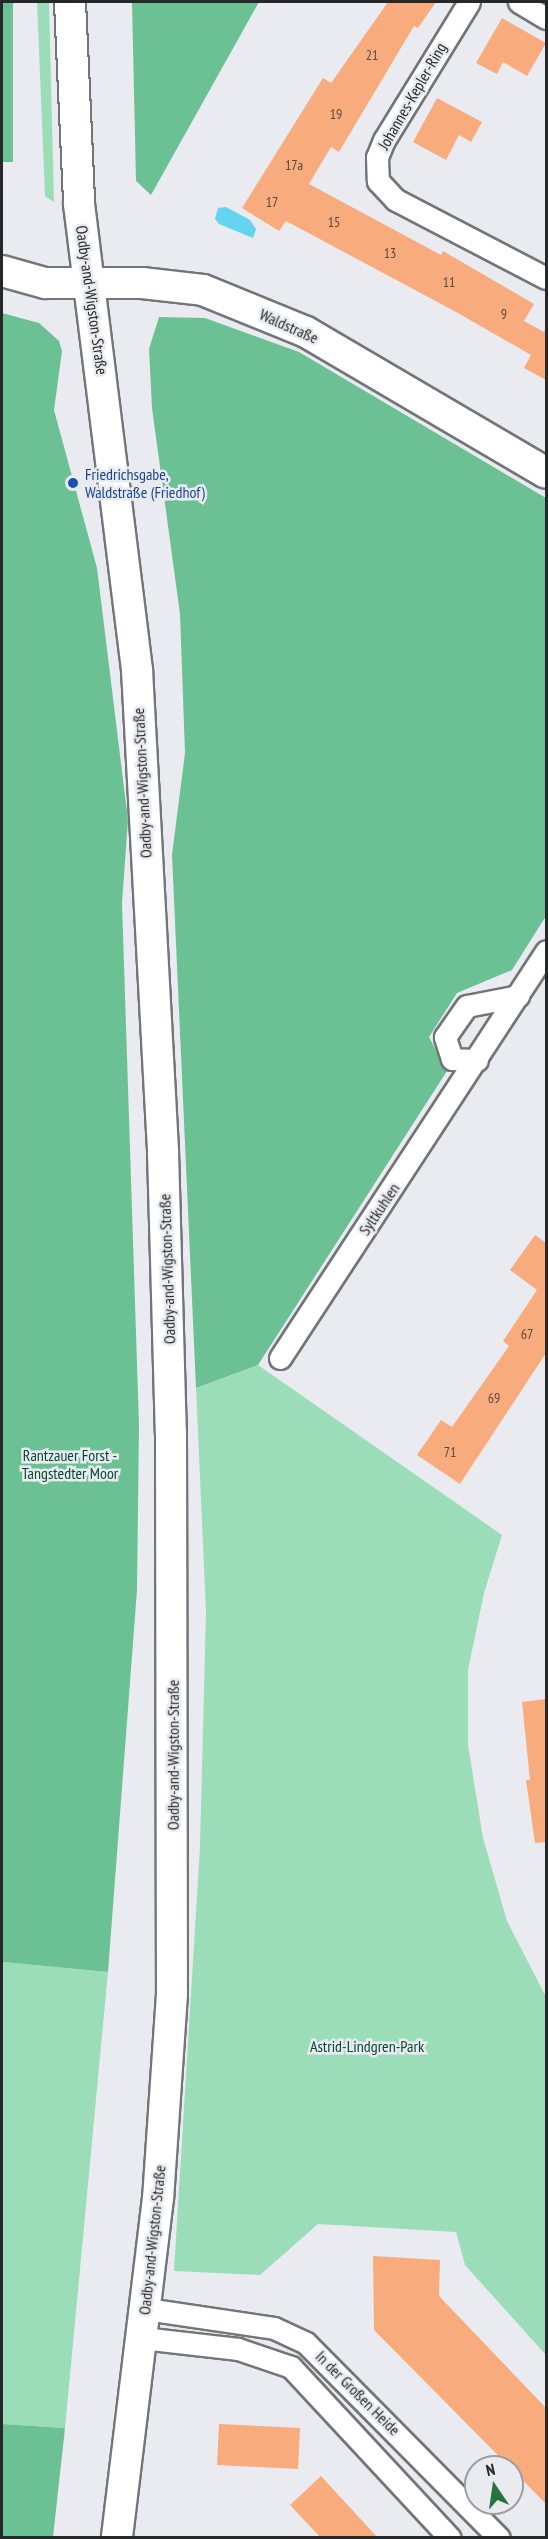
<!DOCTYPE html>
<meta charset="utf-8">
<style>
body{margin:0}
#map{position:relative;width:548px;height:2539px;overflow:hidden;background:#e9ebf0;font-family:"PT Sans Narrow",sans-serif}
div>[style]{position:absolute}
.green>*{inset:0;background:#9bddb8}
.forest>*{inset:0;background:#6bc193}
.water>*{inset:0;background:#65d5ef}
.building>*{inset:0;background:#f8ac7e}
.roads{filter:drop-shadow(2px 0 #737579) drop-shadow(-2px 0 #737579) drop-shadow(0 2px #737579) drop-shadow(0 -2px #737579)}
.street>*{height:21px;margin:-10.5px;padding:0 10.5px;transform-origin:10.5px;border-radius:10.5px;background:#fff}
.secondary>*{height:30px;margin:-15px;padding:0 15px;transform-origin:15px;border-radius:15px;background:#fff}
.dots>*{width:16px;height:16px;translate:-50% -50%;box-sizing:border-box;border:3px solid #e9ebf0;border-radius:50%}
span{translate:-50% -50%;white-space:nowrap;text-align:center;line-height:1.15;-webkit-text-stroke:5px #e9ebf0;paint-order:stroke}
.number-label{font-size:14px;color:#5a483e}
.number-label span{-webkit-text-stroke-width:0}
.street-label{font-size:16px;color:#262728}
.transit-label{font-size:16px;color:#164399}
.left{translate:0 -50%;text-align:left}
.park-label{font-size:16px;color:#014a2d}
.frame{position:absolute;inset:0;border:3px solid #262728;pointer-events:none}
.north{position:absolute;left:464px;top:2455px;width:60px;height:60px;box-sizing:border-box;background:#e9ebf0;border:2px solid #9b9da0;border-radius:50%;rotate:347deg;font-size:16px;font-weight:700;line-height:24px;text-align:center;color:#262728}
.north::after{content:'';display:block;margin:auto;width:21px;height:27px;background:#287341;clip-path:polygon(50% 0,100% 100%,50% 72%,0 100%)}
</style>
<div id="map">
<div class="green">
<div style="clip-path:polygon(37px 2px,49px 2px,54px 202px,45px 196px)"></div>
<div style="clip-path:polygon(258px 1365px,502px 1535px,484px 1593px,468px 1670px,468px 1745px,483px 1838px,507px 1921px,546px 1997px,546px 2355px,465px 2265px,456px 2232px,318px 2224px,260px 2275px,174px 2271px,200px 1847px,206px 1611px,196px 1388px)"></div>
<div style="clip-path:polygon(2px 1962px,108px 1972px,65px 2428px,2px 2424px)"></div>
</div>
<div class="forest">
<div style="clip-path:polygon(2px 2px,13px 2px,13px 162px,2px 162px)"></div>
<div style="clip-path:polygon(132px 2px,259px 2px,151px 195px,136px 181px)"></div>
<div style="clip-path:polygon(2px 313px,39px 323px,59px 341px,62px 351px,54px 410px,97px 568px,128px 820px,122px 903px,139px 1425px,137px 1590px,108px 1972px,2px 1962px)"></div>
<div style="clip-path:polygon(159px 317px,205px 318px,299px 352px,546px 498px,546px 916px,512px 970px,457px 993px,429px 1037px,447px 1071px,258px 1365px,196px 1388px,172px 855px,185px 753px,180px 614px,152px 408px,149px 349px)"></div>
<div style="clip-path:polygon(2px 2424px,65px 2428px,53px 2537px,2px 2537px)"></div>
</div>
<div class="water">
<div style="clip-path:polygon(226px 207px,250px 220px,256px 229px,253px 238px,219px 224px,215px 219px,218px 208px)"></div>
</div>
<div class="building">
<div style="clip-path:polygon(388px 2px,436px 2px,418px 28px,414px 26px,339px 152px,331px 147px,309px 184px,441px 255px,443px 251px,534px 304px,524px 321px,544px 332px,546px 327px,546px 380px,524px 368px,531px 355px,456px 312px,286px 221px,279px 231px,242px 208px,323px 78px,331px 83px)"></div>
<div style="clip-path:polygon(502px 18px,546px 43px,527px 76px,503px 62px,497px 74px,476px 63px)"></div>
<div style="clip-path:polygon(437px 98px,482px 122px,471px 142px,459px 135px,446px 160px,413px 142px)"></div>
<div style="clip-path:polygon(535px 1235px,546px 1243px,546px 1353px,460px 1484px,417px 1455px,441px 1420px,452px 1427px,509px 1346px,503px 1341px,537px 1290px,510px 1270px)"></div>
<div style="clip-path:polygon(546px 1699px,546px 1842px,535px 1843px,526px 1780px,530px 1780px,522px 1702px)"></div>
<div style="clip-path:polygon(373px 2256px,440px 2260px,439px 2296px,546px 2408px,546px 2504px,374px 2330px)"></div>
<div style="clip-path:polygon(219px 2424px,300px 2428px,298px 2469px,217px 2465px)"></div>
<div style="clip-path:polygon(321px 2476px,378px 2538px,321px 2538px,290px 2505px)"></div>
</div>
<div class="roads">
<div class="street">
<div style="left:469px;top:2px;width:162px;rotate:121.6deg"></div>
<div style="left:384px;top:140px;width:18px;rotate:112deg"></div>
<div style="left:377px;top:157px;width:24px;rotate:88deg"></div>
<div style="left:378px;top:181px;width:26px;rotate:47deg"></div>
<div style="left:396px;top:200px;width:169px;rotate:27.5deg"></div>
<div style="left:519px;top:2px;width:31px;rotate:31deg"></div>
<div style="left:477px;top:1060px;width:25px;rotate:-178deg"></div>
<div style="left:452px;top:1059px;width:23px;rotate:-108deg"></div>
<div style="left:445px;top:1037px;width:38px;rotate:-55deg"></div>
<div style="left:467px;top:1006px;width:52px;rotate:-11.1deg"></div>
<div style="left:280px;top:1358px;width:486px;rotate:-56.8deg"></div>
<div style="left:146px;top:2309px;width:129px;rotate:8.4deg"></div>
<div style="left:274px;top:2328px;width:35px;rotate:25deg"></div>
<div style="left:306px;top:2343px;width:274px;rotate:45.3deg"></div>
<div style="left:142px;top:2338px;width:97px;rotate:6.5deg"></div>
<div style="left:238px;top:2349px;width:56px;rotate:18.8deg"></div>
<div style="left:291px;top:2367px;width:233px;rotate:47.1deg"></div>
</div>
<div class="secondary">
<div style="left:70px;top:2px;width:202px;rotate:87.4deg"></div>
<div style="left:79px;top:204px;width:470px;rotate:82.9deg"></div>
<div style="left:137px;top:670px;width:483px;rotate:86.9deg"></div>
<div style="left:163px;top:1152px;width:281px;rotate:88.4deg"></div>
<div style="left:171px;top:1433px;width:561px;rotate:89.9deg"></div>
<div style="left:172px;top:1994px;width:204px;rotate:93.9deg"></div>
<div style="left:158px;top:2198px;width:342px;rotate:96.9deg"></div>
<div style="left:2px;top:271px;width:45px;rotate:15.6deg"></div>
<div style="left:45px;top:283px;width:97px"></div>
<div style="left:142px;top:283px;width:61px;rotate:6.5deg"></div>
<div style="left:203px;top:290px;width:111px;rotate:22.2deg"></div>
<div style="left:306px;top:332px;width:278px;rotate:30.4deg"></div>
</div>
</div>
<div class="dots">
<div style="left:73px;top:483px;background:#1a4fb4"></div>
</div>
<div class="number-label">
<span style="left:372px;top:55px">21</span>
<span style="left:336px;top:114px">19</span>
<span style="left:294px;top:165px">17a</span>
<span style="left:272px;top:202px">17</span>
<span style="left:334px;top:222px">15</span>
<span style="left:390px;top:253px">13</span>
<span style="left:449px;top:282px">11</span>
<span style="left:504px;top:314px">9</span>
<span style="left:527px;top:1334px">67</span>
<span style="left:494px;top:1398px">69</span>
<span style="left:450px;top:1452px">71</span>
</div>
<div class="street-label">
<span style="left:412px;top:96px;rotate:-60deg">Johannes-Kepler-Ring</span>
<span style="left:92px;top:300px;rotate:82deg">Oadby-and-Wigston-Straße</span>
<span style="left:289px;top:326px;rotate:24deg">Waldstraße</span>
<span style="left:142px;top:783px;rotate:-93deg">Oadby-and-Wigston-Straße</span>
<span style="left:379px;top:1209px;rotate:-56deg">Syltkuhlen</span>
<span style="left:167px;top:1269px;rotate:-92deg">Oadby-and-Wigston-Straße</span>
<span style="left:173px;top:1755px;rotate:-90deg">Oadby-and-Wigston-Straße</span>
<span style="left:152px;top:2240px;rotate:-84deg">Oadby-and-Wigston-Straße</span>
<span style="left:358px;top:2393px;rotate:45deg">In der Großen Heide</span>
</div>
<div class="transit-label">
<span class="left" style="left:85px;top:483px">Friedrichsgabe,<br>Waldstraße (Friedhof)</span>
</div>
<div class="park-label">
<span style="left:70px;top:1464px">Rantzauer Forst -<br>Tangstedter Moor</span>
<span style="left:367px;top:2046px">Astrid-Lindgren-Park</span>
</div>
<div class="frame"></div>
<div class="north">N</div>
</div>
